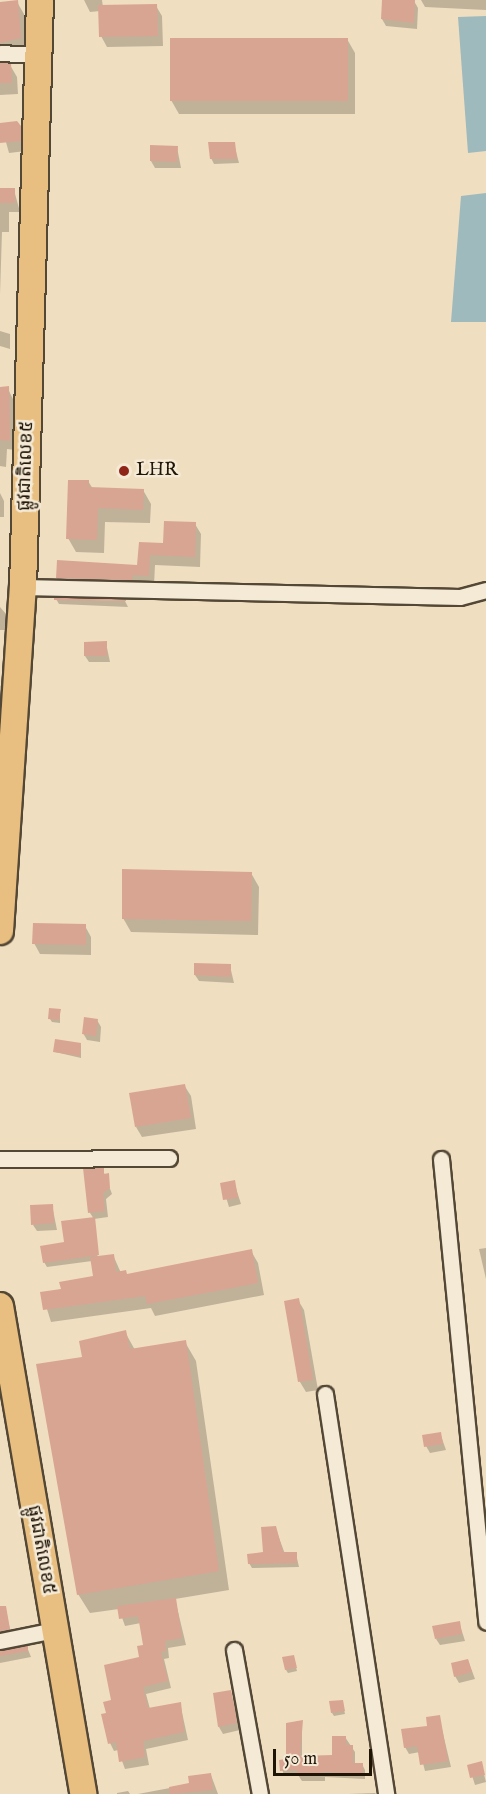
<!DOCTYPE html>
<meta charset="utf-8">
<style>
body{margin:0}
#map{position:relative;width:486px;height:1794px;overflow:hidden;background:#f0dec0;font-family:"IM FELL English","Noto Sans Khmer",serif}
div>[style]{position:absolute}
.water>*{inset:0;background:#9ebabc}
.shadow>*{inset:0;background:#0003}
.building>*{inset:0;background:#d9a593}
.roads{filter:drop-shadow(2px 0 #534735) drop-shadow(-2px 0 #534735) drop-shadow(0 2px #534735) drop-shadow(0 -2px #534735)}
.minor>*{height:15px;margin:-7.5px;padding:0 7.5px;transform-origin:7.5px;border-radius:7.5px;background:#f5ead6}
.trunk>*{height:26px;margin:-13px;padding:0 13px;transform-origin:13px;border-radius:13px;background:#e8bf80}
.dots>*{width:16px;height:16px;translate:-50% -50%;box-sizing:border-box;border:3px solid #f5ead6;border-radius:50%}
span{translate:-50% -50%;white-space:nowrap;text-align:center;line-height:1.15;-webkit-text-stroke:5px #f5ead6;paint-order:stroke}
.street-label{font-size:18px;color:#1f1507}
.poi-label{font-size:18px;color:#1f1507}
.left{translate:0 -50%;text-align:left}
.scale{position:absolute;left:273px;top:1749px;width:99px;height:27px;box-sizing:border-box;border:3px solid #1f1507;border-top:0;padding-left:8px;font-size:18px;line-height:21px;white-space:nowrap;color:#1f1507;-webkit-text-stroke:4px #f5ead6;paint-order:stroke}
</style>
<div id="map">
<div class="water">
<div style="clip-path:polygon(486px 16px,486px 151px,468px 153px,458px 17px)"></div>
<div style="clip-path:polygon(486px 193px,486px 322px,451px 322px,461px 196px)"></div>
</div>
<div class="shadow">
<div style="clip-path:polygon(84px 0,102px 0,103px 7px,156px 6px,162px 16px,163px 46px,107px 47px,101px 36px,100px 11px,90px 12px)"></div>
<div style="clip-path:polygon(384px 0,414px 1px,418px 8px,417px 29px,386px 26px,382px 19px)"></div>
<div style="clip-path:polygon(421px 0,486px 0,486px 10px,425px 7px)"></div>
<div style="clip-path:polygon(17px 2px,24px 14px,27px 50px,0 60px,0 3px)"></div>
<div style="clip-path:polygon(347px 39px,355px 53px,355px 114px,179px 114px,171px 100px)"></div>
<div style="clip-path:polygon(0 64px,10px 65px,17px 77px,18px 94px,0 95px)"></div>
<div style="clip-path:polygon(1px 124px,20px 127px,27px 138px,26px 151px,9px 153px)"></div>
<div style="clip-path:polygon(234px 144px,239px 163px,214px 164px,211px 158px)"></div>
<div style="clip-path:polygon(177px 147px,181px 168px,155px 168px,151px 161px)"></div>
<div style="clip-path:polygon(14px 190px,20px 212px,9px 212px,9px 232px,2px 232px,0 295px,0 191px)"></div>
<div style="clip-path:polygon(0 331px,10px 334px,10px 349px,0 346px)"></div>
<div style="clip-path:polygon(9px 391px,14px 401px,15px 450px,7px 449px,6px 467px,0 466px,0 392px)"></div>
<div style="clip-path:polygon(88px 481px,93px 489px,143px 490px,151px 504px,150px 523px,105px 522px,104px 553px,76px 552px,68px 538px)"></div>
<div style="clip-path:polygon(0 493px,4px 501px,4px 517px,0 517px)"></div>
<div style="clip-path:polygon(195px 524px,201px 534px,200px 567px,155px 565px,154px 585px,63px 588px,57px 578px,138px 566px,140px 544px,165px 545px)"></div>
<div style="clip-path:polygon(56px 599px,125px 601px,128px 607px,59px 604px)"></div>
<div style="clip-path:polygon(0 607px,6px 614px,6px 630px,0 630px)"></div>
<div style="clip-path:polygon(106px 643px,110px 662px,89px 662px,85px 656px)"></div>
<div style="clip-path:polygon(0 685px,3px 690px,0 714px)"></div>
<div style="clip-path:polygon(251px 873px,259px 887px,258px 935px,131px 932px,123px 918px)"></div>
<div style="clip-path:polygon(85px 926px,91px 937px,91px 955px,40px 954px,34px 943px)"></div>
<div style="clip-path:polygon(230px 966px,234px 983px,199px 981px,195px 975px)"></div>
<div style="clip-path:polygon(60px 1011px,60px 1023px,52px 1022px,50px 1019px)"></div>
<div style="clip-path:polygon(97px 1020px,101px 1027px,100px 1042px,87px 1040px,83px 1033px)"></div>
<div style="clip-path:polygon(81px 1045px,81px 1058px,55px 1052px)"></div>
<div style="clip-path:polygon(184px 1085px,191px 1096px,196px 1129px,142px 1137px,136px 1127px)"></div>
<div style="clip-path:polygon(103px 1170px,112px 1194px,106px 1199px,108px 1217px,94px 1219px,98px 1262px,113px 1255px,121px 1273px,127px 1275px,251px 1251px,258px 1263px,264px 1295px,155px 1316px,151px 1308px,51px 1322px,42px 1293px,62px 1290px,95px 1277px,92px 1261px,47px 1267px,44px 1262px,94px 1219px,90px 1213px)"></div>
<div style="clip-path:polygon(234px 1182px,241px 1204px,229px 1207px,222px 1184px)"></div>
<div style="clip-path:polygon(52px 1205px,57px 1230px,37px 1231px,33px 1225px)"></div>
<div style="clip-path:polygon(486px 1248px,486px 1279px,479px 1249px)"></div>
<div style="clip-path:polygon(298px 1300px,304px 1310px,318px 1390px,306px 1392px,300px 1382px)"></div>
<div style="clip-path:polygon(125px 1332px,135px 1350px,185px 1342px,196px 1361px,229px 1590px,175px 1599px,186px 1645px,168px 1648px,169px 1658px,164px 1659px,171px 1688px,146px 1694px,150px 1709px,180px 1703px,188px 1740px,146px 1749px,149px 1765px,125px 1769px,118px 1750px,114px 1751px,110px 1743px,113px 1701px,141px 1658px,144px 1647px,141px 1623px,125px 1626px,119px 1609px,90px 1613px,78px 1594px,84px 1358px)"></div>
<div style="clip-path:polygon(440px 1433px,446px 1450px,430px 1453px,426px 1446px)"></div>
<div style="clip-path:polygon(275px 1527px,285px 1554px,296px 1554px,299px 1567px,252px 1568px,249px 1563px,264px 1555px)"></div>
<div style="clip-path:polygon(6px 1614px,12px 1636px,0 1639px,0 1615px)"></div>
<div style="clip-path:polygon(459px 1622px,465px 1641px,440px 1645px,436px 1639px)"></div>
<div style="clip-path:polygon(27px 1647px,31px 1657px,0 1663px,0 1652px)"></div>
<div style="clip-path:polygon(293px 1656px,297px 1671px,288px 1673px,286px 1670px)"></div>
<div style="clip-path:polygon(468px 1660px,475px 1679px,459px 1683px,455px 1676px)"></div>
<div style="clip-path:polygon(231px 1692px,240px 1730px,223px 1734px,219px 1727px)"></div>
<div style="clip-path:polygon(342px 1701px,345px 1714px,334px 1716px,332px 1713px)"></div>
<div style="clip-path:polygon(439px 1717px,451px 1767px,425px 1771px,420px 1752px,409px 1754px,405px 1747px)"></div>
<div style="clip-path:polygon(302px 1722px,302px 1758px,334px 1757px,345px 1737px,355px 1752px,355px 1764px,362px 1764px,365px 1770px,365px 1779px,325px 1777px,325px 1781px,302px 1781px,298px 1775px,284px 1776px,280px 1761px,288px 1761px)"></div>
<div style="clip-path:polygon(481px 1763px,486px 1782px,475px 1785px,469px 1766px)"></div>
<div style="clip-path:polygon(211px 1775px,218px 1794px,138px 1794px,191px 1784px)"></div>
<div style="clip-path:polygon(128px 1791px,130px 1794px,117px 1794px,117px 1793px)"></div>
<div style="clip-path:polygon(375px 1793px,376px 1794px,348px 1794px)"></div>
</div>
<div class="building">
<div style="clip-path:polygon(18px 0,21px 38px,0 43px,0 2px)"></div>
<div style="clip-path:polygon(382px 0,415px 0,414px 23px,381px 19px)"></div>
<div style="clip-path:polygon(157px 4px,158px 36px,99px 37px,98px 5px)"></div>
<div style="clip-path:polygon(170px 38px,348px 38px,348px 101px,170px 101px)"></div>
<div style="clip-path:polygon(0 63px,11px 63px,12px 83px,0 83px)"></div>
<div style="clip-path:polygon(17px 121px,21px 126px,21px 141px,0 143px,0 123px)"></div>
<div style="clip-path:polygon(208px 142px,235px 142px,237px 159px,210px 159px)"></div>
<div style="clip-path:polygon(150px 145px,178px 146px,177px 162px,150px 161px)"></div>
<div style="clip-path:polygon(0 188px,15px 188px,15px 203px,0 203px)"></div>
<div style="clip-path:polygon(9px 386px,10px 441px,0 440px,0 387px)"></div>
<div style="clip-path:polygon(68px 480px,89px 480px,89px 487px,144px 489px,143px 510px,98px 508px,97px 540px,66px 539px)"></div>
<div style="clip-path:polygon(164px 521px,196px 522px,195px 557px,150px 555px,149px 576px,133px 575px,132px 580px,56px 578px,57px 560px,137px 565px,139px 542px,163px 543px)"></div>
<div style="clip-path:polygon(54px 597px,126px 599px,126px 601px,54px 600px)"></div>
<div style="clip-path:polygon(107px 641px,107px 656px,84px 656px,84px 642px)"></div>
<div style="clip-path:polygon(122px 869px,252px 872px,251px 921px,122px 919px)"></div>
<div style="clip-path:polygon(33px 923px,86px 924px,86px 945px,32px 944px)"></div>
<div style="clip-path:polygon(194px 963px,231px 964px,231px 977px,194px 975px)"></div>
<div style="clip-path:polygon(49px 1008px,61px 1009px,59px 1020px,48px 1019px)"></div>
<div style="clip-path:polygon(84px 1017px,98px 1019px,96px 1036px,82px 1034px)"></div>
<div style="clip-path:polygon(55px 1039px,81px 1043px,80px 1056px,53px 1052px)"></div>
<div style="clip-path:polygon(185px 1084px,191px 1118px,135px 1127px,129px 1093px)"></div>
<div style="clip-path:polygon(83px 1168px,104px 1168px,104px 1174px,109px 1173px,110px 1188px,103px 1193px,105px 1211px,88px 1213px)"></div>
<div style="clip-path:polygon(235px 1180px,238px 1198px,223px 1200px,220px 1183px)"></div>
<div style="clip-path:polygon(53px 1204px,54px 1223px,31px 1225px,30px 1205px)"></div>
<div style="clip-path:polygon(95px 1217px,99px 1255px,43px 1263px,40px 1246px,64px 1242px,61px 1221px)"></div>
<div style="clip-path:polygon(252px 1249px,258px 1283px,147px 1304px,145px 1296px,43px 1310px,40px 1292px,61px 1289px,59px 1282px,93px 1276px,90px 1257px,114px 1254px,116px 1272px,126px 1270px,127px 1274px)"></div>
<div style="clip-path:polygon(299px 1298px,313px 1380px,298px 1382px,284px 1301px)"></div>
<div style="clip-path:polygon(126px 1330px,130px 1349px,186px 1340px,219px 1571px,77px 1595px,36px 1364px,82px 1357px,79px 1341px)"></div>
<div style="clip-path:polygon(441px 1432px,443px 1444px,424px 1447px,422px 1435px)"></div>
<div style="clip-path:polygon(276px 1526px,283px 1552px,297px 1552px,297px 1563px,248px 1564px,247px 1554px,263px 1552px,261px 1527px)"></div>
<div style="clip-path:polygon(176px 1598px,182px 1638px,165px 1641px,166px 1651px,161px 1652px,168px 1681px,143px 1687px,148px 1708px,181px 1702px,184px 1732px,143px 1741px,145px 1757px,119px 1762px,116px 1742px,108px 1744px,101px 1714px,106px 1713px,103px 1702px,111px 1700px,104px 1665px,139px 1657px,137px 1646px,143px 1645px,138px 1616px,119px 1619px,117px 1606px)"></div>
<div style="clip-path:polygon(0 1606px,6px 1606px,10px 1629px,0 1631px)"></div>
<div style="clip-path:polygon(460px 1621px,462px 1634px,435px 1639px,432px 1626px)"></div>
<div style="clip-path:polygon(28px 1645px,28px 1651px,0 1656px,0 1651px)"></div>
<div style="clip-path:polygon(294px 1655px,297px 1668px,285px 1670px,282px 1657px)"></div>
<div style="clip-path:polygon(468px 1659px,472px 1672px,454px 1677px,451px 1663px)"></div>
<div style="clip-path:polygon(231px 1690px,237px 1723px,218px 1727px,213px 1693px)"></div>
<div style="clip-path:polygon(343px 1700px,345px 1711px,331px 1713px,329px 1701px)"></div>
<div style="clip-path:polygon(440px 1715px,448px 1761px,420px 1765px,417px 1746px,404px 1748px,401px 1729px,427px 1726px,426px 1717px)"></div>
<div style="clip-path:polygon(303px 1720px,300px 1756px,332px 1755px,332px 1736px,346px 1736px,346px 1745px,353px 1745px,353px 1763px,363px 1763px,363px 1774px,323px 1772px,323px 1776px,297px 1776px,297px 1770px,280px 1771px,279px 1760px,286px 1759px,286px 1723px)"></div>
<div style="clip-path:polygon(482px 1761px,485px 1775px,470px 1778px,467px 1765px)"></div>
<div style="clip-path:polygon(211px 1773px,213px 1790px,170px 1794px,169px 1787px,189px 1783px,188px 1776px)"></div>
</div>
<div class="roads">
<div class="minor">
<div style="left:0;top:53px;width:39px;rotate:3deg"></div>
<div style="left:23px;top:587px;width:437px;rotate:1.3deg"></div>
<div style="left:460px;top:597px;width:27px;rotate:-15deg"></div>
<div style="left:0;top:1159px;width:169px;rotate:-0.3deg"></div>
<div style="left:441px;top:1159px;width:465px;rotate:84.4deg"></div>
<div style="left:325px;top:1394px;width:405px;rotate:81.3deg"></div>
<div style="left:0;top:1641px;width:55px;rotate:-11.5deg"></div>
<div style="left:234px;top:1650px;width:146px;rotate:79.8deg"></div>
</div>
<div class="trunk">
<div style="left:0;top:931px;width:345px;rotate:-86.2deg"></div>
<div style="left:23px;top:587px;width:587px;rotate:-88.34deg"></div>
<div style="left:0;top:1306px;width:495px;rotate:80.3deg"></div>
</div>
</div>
<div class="dots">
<div style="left:124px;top:471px;background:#8f2418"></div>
</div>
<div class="street-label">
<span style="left:27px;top:466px;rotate:-88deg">ផ្លូវជាតិលេខ៥</span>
<span style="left:40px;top:1550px;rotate:80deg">ផ្លូវជាតិលេខ៥</span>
</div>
<div class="poi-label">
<span class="left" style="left:136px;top:471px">LHR</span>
</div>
<div class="scale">50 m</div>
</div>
